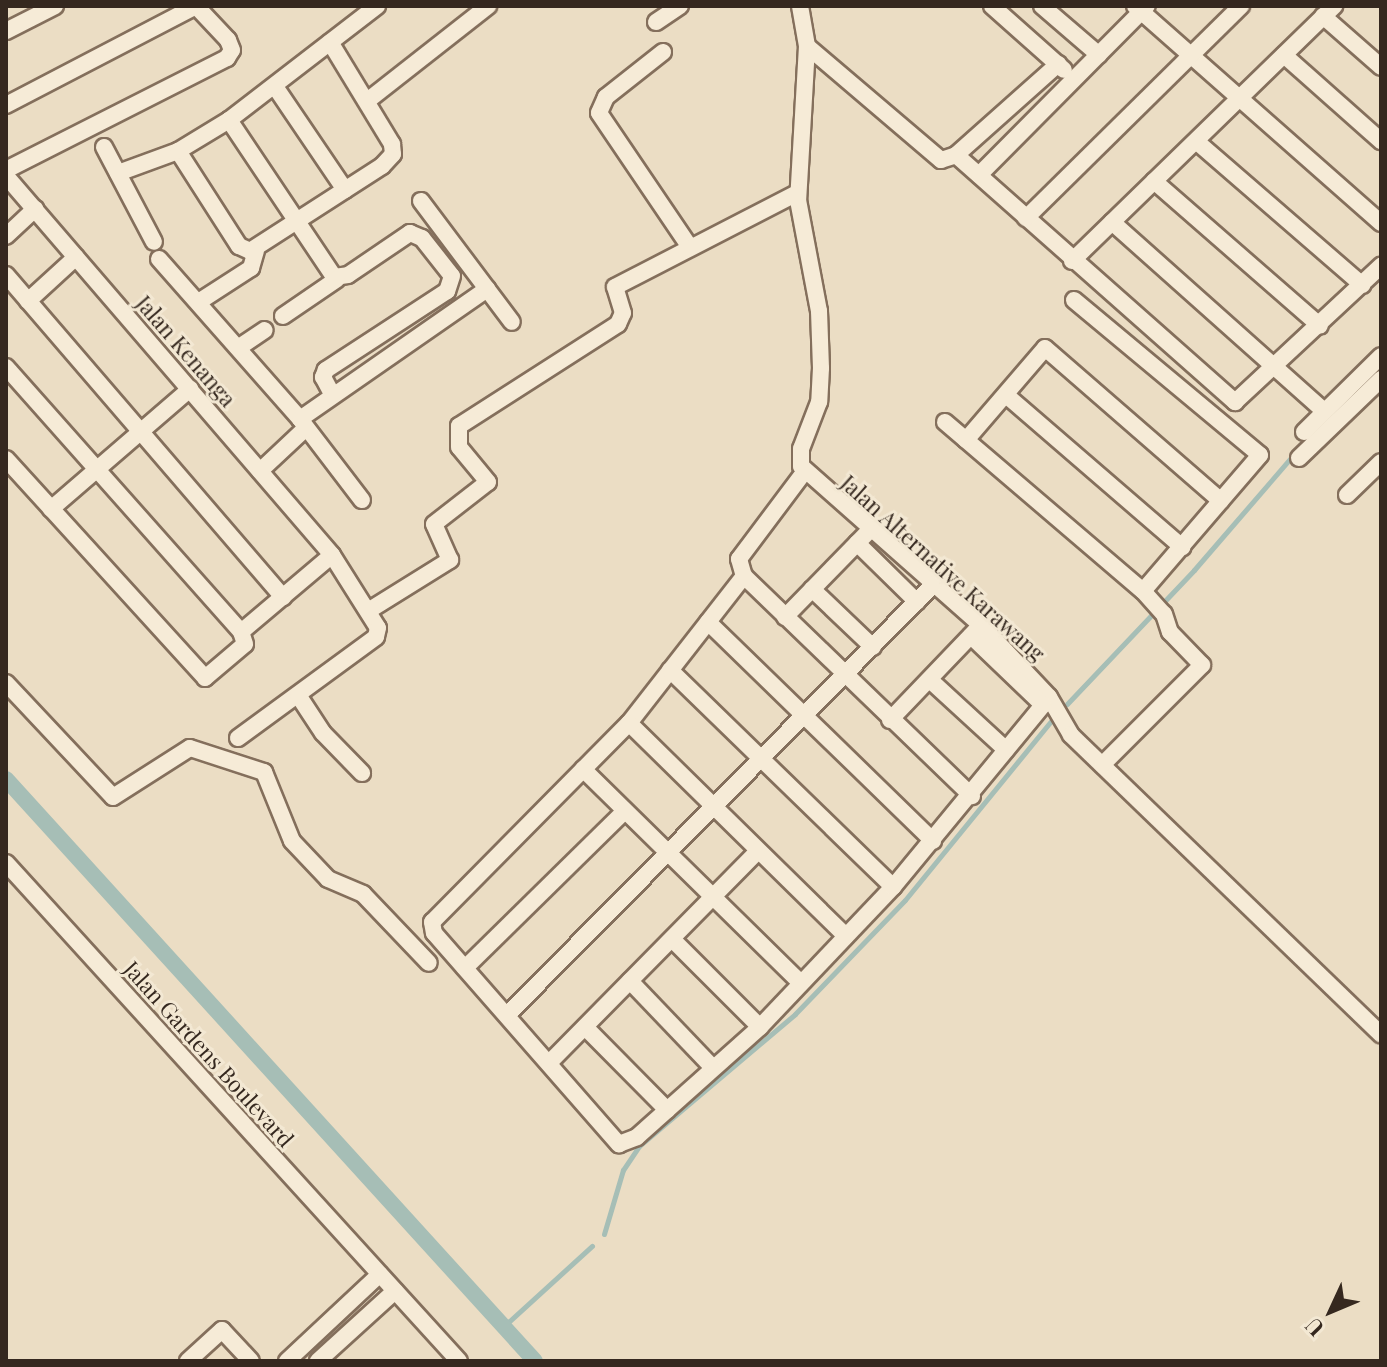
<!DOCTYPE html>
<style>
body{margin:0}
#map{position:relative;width:1387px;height:1367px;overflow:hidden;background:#ebddc4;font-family:"Playfair Display",serif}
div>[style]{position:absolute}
.stream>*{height:5px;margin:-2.5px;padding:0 2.5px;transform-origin:2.5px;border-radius:2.5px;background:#a6beb6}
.canal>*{height:16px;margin:-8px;padding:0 8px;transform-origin:8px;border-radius:8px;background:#a6beb6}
.roads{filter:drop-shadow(2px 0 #846f5c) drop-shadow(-2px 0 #846f5c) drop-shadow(0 2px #846f5c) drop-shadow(0 -2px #846f5c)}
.minor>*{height:16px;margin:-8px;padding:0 8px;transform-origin:8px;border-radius:8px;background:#f6ebd7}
span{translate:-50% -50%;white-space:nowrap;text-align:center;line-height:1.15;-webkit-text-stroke:6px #f3e8d3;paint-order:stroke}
.street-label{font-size:22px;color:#35281f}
.frame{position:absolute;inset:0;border:8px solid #35281f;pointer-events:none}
.north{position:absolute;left:1291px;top:1271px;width:80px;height:80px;-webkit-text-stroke:6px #f3e8d3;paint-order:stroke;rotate:226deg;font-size:22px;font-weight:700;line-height:32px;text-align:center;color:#35281f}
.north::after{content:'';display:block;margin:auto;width:28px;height:36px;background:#35281f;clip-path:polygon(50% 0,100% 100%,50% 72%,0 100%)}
</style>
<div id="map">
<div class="stream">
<div style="left:1067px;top:704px;width:185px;rotate:-46.5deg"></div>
<div style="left:1194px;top:570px;width:153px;rotate:-49.2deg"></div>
<div style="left:604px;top:1234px;width:67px;rotate:-73.5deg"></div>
<div style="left:623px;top:1170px;width:29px;rotate:-56deg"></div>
<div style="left:639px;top:1146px;width:204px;rotate:-40.2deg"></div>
<div style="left:795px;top:1014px;width:158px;rotate:-46deg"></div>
<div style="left:905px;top:900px;width:232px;rotate:-50.8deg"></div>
<div style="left:504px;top:1326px;width:119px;rotate:-42.3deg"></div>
</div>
<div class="canal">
<div style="left:6px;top:779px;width:786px;rotate:47.73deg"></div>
</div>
<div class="roads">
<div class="minor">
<div style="left:800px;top:6px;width:41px;rotate:80.1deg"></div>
<div style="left:807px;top:46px;width:154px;rotate:93.3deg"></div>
<div style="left:798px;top:200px;width:113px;rotate:79.3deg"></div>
<div style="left:819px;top:311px;width:57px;rotate:88deg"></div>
<div style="left:821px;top:368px;width:34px;rotate:93deg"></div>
<div style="left:819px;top:402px;width:50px;rotate:111deg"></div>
<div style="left:801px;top:449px;width:17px;rotate:90deg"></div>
<div style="left:801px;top:466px;width:240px;rotate:41.5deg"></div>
<div style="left:981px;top:625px;width:99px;rotate:46.6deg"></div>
<div style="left:1049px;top:697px;width:44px;rotate:59.9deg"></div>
<div style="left:1071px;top:735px;width:431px;rotate:44deg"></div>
<div style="left:992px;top:6px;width:96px;rotate:41.6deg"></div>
<div style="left:1042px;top:6px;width:75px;rotate:40.7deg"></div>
<div style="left:1135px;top:6px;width:328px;rotate:41.4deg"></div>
<div style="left:1323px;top:16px;width:77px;rotate:41.3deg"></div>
<div style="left:656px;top:22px;width:29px;rotate:-34deg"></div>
<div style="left:6px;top:31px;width:55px;rotate:-27deg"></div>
<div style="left:807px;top:46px;width:176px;rotate:40.4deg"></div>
<div style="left:941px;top:160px;width:16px;rotate:-18deg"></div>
<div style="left:956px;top:155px;width:137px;rotate:-41.7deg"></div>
<div style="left:663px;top:52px;width:73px;rotate:141.7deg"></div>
<div style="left:606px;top:97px;width:17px;rotate:114deg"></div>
<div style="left:599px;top:113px;width:161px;rotate:55.9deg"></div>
<div style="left:1284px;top:55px;width:130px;rotate:41.6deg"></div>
<div style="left:276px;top:88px;width:123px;rotate:55.9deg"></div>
<div style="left:367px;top:101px;width:154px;rotate:-38.1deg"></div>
<div style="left:6px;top:105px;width:214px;rotate:-27.5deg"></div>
<div style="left:229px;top:120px;width:189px;rotate:56.2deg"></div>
<div style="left:334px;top:277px;width:14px;rotate:-8deg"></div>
<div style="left:348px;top:275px;width:75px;rotate:-34.1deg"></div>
<div style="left:410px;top:233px;width:13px;rotate:23deg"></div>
<div style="left:422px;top:238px;width:48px;rotate:51.7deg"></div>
<div style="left:452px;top:276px;width:16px;rotate:108deg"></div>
<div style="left:447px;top:291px;width:145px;rotate:146.9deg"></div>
<div style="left:326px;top:370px;width:8px;rotate:113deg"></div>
<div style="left:323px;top:377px;width:19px;rotate:62deg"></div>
<div style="left:1196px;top:141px;width:220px;rotate:40.9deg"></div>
<div style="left:104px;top:147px;width:107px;rotate:62.2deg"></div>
<div style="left:178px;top:151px;width:113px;rotate:57.3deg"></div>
<div style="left:239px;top:246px;width:12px;rotate:24deg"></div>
<div style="left:250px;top:251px;width:157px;rotate:-32.8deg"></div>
<div style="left:382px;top:166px;width:16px;rotate:-47deg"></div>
<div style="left:393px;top:154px;width:10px;rotate:-96deg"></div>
<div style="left:392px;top:144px;width:119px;rotate:-121.3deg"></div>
<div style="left:956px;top:155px;width:373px;rotate:41.5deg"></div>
<div style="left:1235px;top:402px;width:200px;rotate:-43deg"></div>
<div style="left:6px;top:170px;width:248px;rotate:-26.9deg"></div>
<div style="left:227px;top:58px;width:9px;rotate:-58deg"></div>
<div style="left:232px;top:50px;width:11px;rotate:-112deg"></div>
<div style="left:228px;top:40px;width:47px;rotate:-133.3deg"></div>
<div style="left:118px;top:173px;width:64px;rotate:-20.1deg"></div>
<div style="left:178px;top:151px;width:60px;rotate:-31.3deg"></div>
<div style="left:229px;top:120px;width:187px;rotate:-37.6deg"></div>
<div style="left:979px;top:175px;width:238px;rotate:-45.2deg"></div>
<div style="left:6px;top:176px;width:500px;rotate:49.3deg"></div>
<div style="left:332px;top:555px;width:86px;rotate:57.8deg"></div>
<div style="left:378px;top:628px;width:9px;rotate:103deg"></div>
<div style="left:376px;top:637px;width:171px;rotate:143.8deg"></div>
<div style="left:1154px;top:181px;width:220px;rotate:41.1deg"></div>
<div style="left:421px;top:201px;width:151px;rotate:53.1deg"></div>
<div style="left:1026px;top:218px;width:302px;rotate:-44.6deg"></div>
<div style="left:1112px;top:222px;width:284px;rotate:41.7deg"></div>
<div style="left:6px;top:236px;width:40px;rotate:-43deg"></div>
<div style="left:159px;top:259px;width:213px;rotate:48.6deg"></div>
<div style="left:300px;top:419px;width:102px;rotate:52.6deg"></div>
<div style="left:1072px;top:261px;width:366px;rotate:-44.2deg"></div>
<div style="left:6px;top:275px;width:425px;rotate:49.3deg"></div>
<div style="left:1074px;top:300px;width:242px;rotate:39.8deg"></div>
<div style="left:1260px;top:455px;width:179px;rotate:130.7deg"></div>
<div style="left:28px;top:301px;width:65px;rotate:-42.5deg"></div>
<div style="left:200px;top:301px;width:61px;rotate:-32.9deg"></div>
<div style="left:251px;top:268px;width:18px;rotate:-74deg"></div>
<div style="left:283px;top:316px;width:65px;rotate:-34.4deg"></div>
<div style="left:238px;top:348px;width:32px;rotate:-34deg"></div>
<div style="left:6px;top:367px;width:354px;rotate:48.4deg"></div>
<div style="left:1006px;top:395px;width:233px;rotate:40.8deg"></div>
<div style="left:300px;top:419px;width:228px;rotate:-34.8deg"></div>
<div style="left:945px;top:422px;width:260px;rotate:40.5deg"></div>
<div style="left:1143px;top:591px;width:31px;rotate:48deg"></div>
<div style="left:1164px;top:614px;width:19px;rotate:72deg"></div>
<div style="left:1170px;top:632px;width:46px;rotate:45.9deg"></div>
<div style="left:1202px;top:665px;width:141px;rotate:135deg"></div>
<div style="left:1304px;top:432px;width:108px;rotate:-44.6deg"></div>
<div style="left:966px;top:440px;width:121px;rotate:-49.3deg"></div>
<div style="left:1045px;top:348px;width:233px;rotate:41deg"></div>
<div style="left:1299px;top:458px;width:114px;rotate:-43.9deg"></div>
<div style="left:6px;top:459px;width:296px;rotate:47.7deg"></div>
<div style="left:205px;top:678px;width:52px;rotate:-40.4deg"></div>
<div style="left:245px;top:644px;width:13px;rotate:-108deg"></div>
<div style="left:241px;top:632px;width:119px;rotate:-40.2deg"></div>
<div style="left:260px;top:471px;width:63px;rotate:-43.1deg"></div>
<div style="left:805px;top:471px;width:110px;rotate:126.9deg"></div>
<div style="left:739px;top:559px;width:18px;rotate:74deg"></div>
<div style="left:744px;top:576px;width:187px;rotate:128deg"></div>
<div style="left:629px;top:723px;width:280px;rotate:134.7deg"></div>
<div style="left:432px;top:922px;width:11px;rotate:80deg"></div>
<div style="left:434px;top:933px;width:281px;rotate:48.8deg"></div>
<div style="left:619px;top:1144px;width:19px;rotate:-21deg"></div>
<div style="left:637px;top:1137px;width:165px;rotate:-41.8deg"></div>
<div style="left:760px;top:1027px;width:193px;rotate:-46.5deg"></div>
<div style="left:893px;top:887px;width:236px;rotate:-50.5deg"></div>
<div style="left:1043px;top:705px;width:100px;rotate:-136.2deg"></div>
<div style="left:1347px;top:495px;width:47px;rotate:-44.1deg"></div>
<div style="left:51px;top:509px;width:184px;rotate:-40.8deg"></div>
<div style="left:857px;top:543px;width:84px;rotate:44.5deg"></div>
<div style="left:744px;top:576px;width:317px;rotate:44deg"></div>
<div style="left:812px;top:589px;width:84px;rotate:43.6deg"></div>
<div style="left:368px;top:611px;width:97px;rotate:-31.9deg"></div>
<div style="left:450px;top:560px;width:39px;rotate:-114deg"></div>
<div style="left:434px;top:524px;width:68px;rotate:-37.9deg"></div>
<div style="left:488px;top:482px;width:45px;rotate:-129.6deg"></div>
<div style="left:459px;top:447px;width:21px;rotate:-90deg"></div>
<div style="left:459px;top:426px;width:189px;rotate:-32.7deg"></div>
<div style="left:618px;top:324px;width:12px;rotate:-66deg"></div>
<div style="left:623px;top:313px;width:27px;rotate:-107deg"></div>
<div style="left:615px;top:287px;width:205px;rotate:-27.3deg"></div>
<div style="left:785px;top:617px;width:120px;rotate:-45.7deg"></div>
<div style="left:708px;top:622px;width:314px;rotate:44.2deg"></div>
<div style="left:670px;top:670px;width:311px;rotate:44.2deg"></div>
<div style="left:930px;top:680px;width:103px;rotate:42.6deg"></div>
<div style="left:6px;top:683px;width:156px;rotate:46.8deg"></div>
<div style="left:113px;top:797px;width:91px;rotate:-32.5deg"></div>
<div style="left:190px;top:748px;width:78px;rotate:18deg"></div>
<div style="left:264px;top:772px;width:74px;rotate:67.9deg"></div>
<div style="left:292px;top:841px;width:52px;rotate:46.5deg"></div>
<div style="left:328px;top:879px;width:38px;rotate:23deg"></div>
<div style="left:363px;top:894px;width:95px;rotate:46.3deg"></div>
<div style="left:298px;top:695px;width:45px;rotate:56.7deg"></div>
<div style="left:323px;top:733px;width:56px;rotate:45.7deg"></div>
<div style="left:890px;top:720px;width:126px;rotate:-46.3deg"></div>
<div style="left:629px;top:723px;width:304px;rotate:44.5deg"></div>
<div style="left:583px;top:769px;width:305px;rotate:44.5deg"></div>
<div style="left:6px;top:863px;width:673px;rotate:47.71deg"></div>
<div style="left:672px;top:939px;width:124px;rotate:45deg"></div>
<div style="left:465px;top:968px;width:224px;rotate:-44.5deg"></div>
<div style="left:630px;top:981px;width:120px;rotate:46.3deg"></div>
<div style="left:507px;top:1015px;width:605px;rotate:-45.27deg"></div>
<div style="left:585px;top:1027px;width:117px;rotate:45.3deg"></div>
<div style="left:549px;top:1063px;width:296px;rotate:-45.4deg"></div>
<div style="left:188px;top:1361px;width:46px;rotate:-42.4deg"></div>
<div style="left:222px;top:1330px;width:42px;rotate:46.9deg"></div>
<div style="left:287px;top:1361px;width:127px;rotate:-43.1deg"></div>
<div style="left:318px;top:1361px;width:104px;rotate:-42.3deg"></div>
</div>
</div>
<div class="street-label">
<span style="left:186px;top:351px;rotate:49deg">Jalan Kenanga</span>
<span style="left:943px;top:568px;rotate:42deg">Jalan Alternative Karawang</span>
<span style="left:209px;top:1054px;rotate:48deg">Jalan Gardens Boulevard</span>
</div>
<div class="frame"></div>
<div class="north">U</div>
</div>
